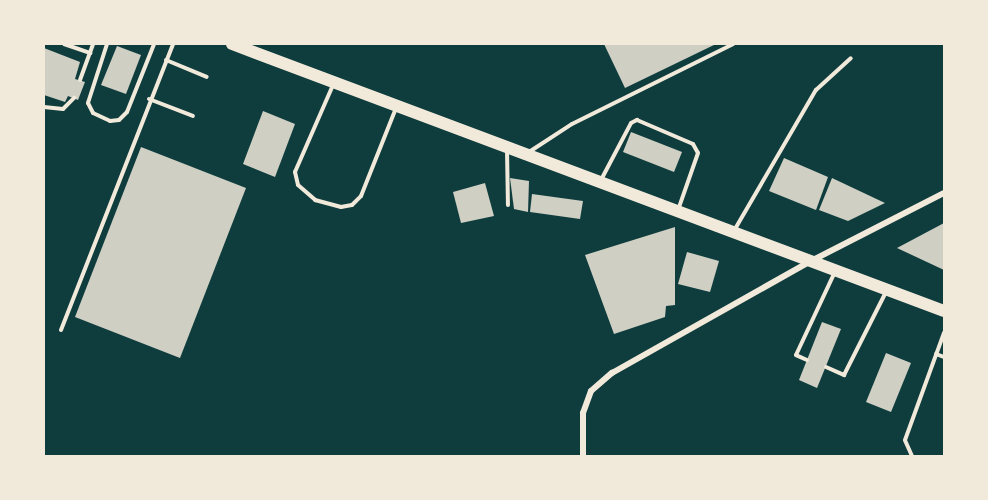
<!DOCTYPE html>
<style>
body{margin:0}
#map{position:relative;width:988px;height:500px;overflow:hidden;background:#0f3d3e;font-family:"Asap Condensed",sans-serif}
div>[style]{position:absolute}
.building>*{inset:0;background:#cfcfc3}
.service>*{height:4px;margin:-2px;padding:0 2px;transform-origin:2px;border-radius:2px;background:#f1e9da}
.minor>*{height:6px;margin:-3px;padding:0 3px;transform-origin:3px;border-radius:3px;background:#f1e9da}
.primary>*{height:12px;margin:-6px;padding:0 6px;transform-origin:6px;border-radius:6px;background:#f1e9da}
span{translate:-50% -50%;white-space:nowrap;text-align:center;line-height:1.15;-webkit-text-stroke:5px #f1e9da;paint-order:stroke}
.frame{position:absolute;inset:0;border:45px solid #f1e9da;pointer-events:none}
</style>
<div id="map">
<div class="building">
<div style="clip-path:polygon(604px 44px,716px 44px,625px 88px)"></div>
<div style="clip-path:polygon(117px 46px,141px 55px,126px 94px,101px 85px)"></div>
<div style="clip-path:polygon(44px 48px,80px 62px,75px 79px,85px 82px,78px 100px,68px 96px,65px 102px,44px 95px)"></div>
<div style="clip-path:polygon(263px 111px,295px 124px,275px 177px,243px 164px)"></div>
<div style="clip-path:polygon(631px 132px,682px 152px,674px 172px,623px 152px)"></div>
<div style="clip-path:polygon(141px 147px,246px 188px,180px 358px,75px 317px)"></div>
<div style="clip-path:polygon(784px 158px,828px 177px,816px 210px,769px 191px)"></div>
<div style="clip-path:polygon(510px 178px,529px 181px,528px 212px,514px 209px)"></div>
<div style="clip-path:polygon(832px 178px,885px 203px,848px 221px,819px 210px)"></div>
<div style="clip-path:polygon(485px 183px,494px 216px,461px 223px,453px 192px)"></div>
<div style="clip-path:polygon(532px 194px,583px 201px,580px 219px,530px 212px)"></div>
<div style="clip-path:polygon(944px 223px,944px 270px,897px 248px)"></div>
<div style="clip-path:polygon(675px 227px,675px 305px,666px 306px,665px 317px,614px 334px,585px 255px)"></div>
<div style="clip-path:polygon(687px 252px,719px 261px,710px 292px,678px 284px)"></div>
<div style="clip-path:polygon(822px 322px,841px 329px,817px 388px,799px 380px)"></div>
<div style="clip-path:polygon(886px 353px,911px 363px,891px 412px,866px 402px)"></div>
</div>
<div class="service">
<div style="left:64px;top:44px;width:28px;rotate:19deg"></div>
<div style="left:107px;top:44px;width:62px;rotate:107.9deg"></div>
<div style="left:88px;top:103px;width:11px;rotate:63deg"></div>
<div style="left:93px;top:113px;width:19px;rotate:25deg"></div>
<div style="left:110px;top:121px;width:9px;rotate:-6deg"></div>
<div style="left:119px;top:120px;width:11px;rotate:-45deg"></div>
<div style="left:127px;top:112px;width:73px;rotate:-68.3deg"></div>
<div style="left:166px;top:60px;width:44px;rotate:22.5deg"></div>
<div style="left:80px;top:80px;width:38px;rotate:-70deg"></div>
<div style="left:333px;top:85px;width:95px;rotate:113.6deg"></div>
<div style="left:295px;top:172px;width:13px;rotate:77deg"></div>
<div style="left:298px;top:185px;width:23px;rotate:41deg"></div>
<div style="left:315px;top:200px;width:27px;rotate:15deg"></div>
<div style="left:341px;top:207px;width:11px;rotate:-10deg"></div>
<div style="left:352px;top:205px;width:13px;rotate:-45deg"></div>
<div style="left:361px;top:196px;width:95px;rotate:-68.3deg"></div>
<div style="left:149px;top:99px;width:47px;rotate:21.1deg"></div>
<div style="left:44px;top:107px;width:19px;rotate:6deg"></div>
<div style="left:63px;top:109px;width:16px;rotate:-45deg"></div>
<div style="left:507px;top:150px;width:55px;rotate:89deg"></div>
<div style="left:529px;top:152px;width:51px;rotate:-33.1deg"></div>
<div style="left:572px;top:124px;width:180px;rotate:-26.4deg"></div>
<div style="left:601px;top:180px;width:64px;rotate:-62.2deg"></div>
<div style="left:631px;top:123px;width:7px;rotate:-27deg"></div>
<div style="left:637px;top:120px;width:61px;rotate:23.2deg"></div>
<div style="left:693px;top:144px;width:10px;rotate:61deg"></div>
<div style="left:698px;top:153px;width:60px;rotate:109.3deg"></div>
<div style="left:735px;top:229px;width:161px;rotate:-59.8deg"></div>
<div style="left:816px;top:90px;width:47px;rotate:-42.4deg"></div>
<div style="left:61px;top:330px;width:307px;rotate:-68.6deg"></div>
<div style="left:936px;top:354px;width:9px;rotate:21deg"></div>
<div style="left:807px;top:360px;width:12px;rotate:-156deg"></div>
<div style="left:796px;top:355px;width:89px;rotate:-64.9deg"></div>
<div style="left:826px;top:367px;width:20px;rotate:24deg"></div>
<div style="left:844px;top:375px;width:93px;rotate:-63.2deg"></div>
<div style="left:912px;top:456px;width:17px;rotate:-114deg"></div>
<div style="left:905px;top:440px;width:114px;rotate:-70deg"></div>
</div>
<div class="minor">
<div style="left:583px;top:456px;width:43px;rotate:-90deg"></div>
<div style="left:583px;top:413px;width:23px;rotate:-70deg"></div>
<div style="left:591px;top:391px;width:28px;rotate:-41deg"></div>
<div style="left:612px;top:373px;width:228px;rotate:-29.4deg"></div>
<div style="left:811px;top:261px;width:149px;rotate:-27.1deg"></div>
</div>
<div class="primary">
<div style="left:232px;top:44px;width:760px;rotate:20.56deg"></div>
</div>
<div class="frame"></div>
</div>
